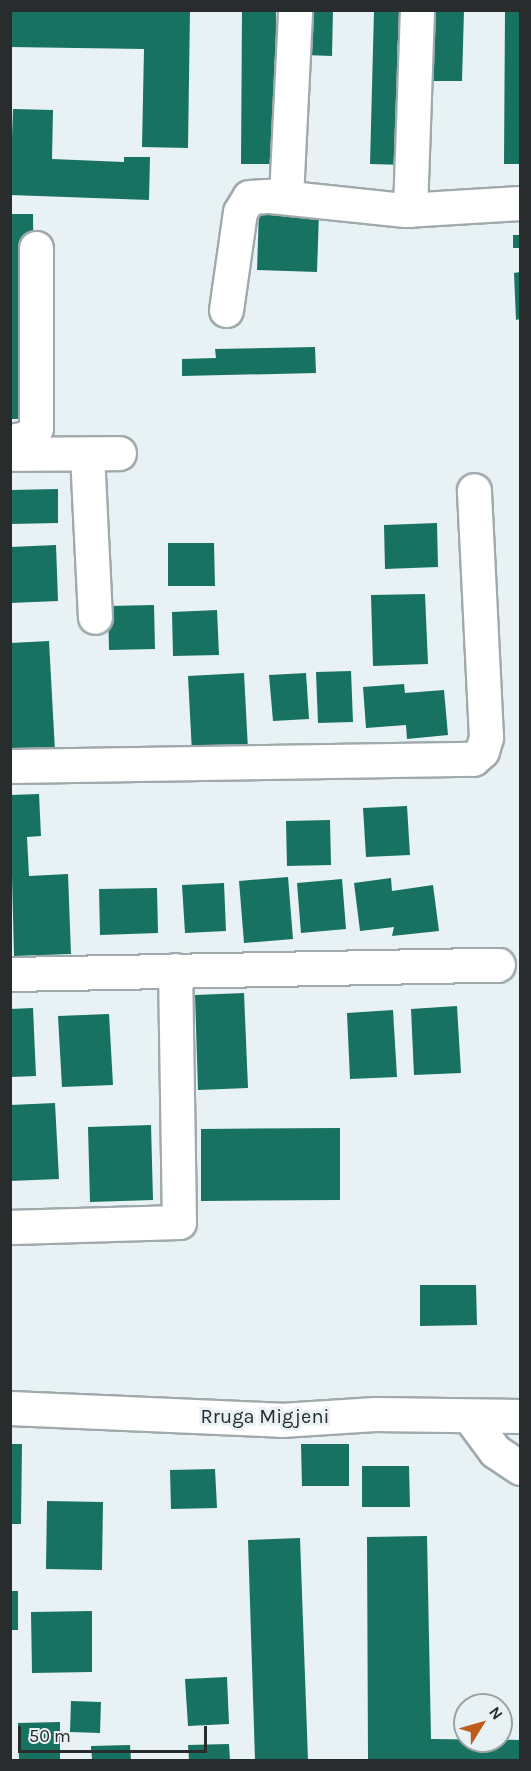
<!DOCTYPE html>
<style>
body{margin:0}
#map{position:relative;width:531px;height:1771px;overflow:hidden;background:#e8f2f4;font-family:Karla,sans-serif}
div>[style]{position:absolute}
.building>*{inset:0;background:#177261}
.roads{filter:drop-shadow(2px 0 #a0aaac) drop-shadow(-2px 0 #a0aaac) drop-shadow(0 2px #a0aaac) drop-shadow(0 -2px #a0aaac)}
.minor>*{height:33px;margin:-16.5px;padding:0 16.5px;transform-origin:16.5px;border-radius:16.5px;background:#fff}
span{translate:-50% -50%;white-space:nowrap;text-align:center;line-height:1.15;-webkit-text-stroke:6px #e8f2f4;paint-order:stroke}
.street-label{font-size:20px;color:#282c2c}
.frame{position:absolute;inset:0;border:12px solid #282c2c;pointer-events:none}
.north{position:absolute;left:453px;top:1693px;width:60px;height:60px;box-sizing:border-box;background:#e8f2f4;border:2px solid #9ba3a4;border-radius:50%;rotate:53deg;font-size:16px;font-weight:700;line-height:24px;text-align:center;color:#282c2c}
.north::after{content:'';display:block;margin:auto;width:21px;height:27px;background:#bd5b1d;clip-path:polygon(50% 0,100% 100%,50% 72%,0 100%)}
.scale{position:absolute;left:18px;top:1726px;width:189px;height:27px;box-sizing:border-box;border:3px solid #282c2c;border-top:0;padding-left:8px;font-size:18px;line-height:21px;white-space:nowrap;color:#282c2c;-webkit-text-stroke:4px #e8f2f4;paint-order:stroke}
</style>
<div id="map">
<div class="building">
<div style="clip-path:polygon(10px 10px,190px 10px,188px 148px,142px 147px,144px 49px,10px 47px)"></div>
<div style="clip-path:polygon(242px 10px,276px 10px,275px 164px,241px 164px)"></div>
<div style="clip-path:polygon(307px 10px,333px 10px,332px 56px,306px 55px)"></div>
<div style="clip-path:polygon(374px 10px,410px 10px,410px 22px,399px 22px,397px 55px,409px 55px,406px 165px,370px 164px)"></div>
<div style="clip-path:polygon(435px 10px,464px 10px,462px 81px,433px 81px)"></div>
<div style="clip-path:polygon(505px 10px,520px 10px,520px 164px,504px 164px)"></div>
<div style="clip-path:polygon(13px 109px,53px 110px,52px 159px,124px 162px,124px 157px,150px 157px,149px 200px,10px 195px)"></div>
<div style="clip-path:polygon(259px 210px,319px 212px,317px 272px,257px 270px)"></div>
<div style="clip-path:polygon(10px 214px,33px 214px,35px 419px,10px 419px)"></div>
<div style="clip-path:polygon(513px 235px,520px 235px,520px 248px,513px 248px)"></div>
<div style="clip-path:polygon(520px 272px,520px 319px,516px 320px,514px 273px)"></div>
<div style="clip-path:polygon(315px 347px,316px 373px,182px 376px,182px 359px,216px 358px,215px 349px)"></div>
<div style="clip-path:polygon(58px 489px,58px 523px,10px 524px,10px 490px)"></div>
<div style="clip-path:polygon(437px 523px,438px 567px,385px 569px,384px 525px)"></div>
<div style="clip-path:polygon(168px 543px,214px 543px,215px 586px,168px 586px)"></div>
<div style="clip-path:polygon(56px 545px,58px 601px,10px 603px,10px 547px)"></div>
<div style="clip-path:polygon(425px 594px,428px 664px,373px 666px,371px 595px)"></div>
<div style="clip-path:polygon(154px 605px,155px 649px,109px 650px,108px 606px)"></div>
<div style="clip-path:polygon(217px 610px,219px 655px,173px 656px,172px 612px)"></div>
<div style="clip-path:polygon(49px 641px,55px 751px,10px 753px,10px 643px)"></div>
<div style="clip-path:polygon(351px 671px,353px 722px,318px 723px,316px 672px)"></div>
<div style="clip-path:polygon(244px 673px,248px 750px,192px 753px,188px 676px)"></div>
<div style="clip-path:polygon(306px 673px,309px 719px,273px 721px,269px 675px)"></div>
<div style="clip-path:polygon(404px 684px,405px 693px,444px 690px,448px 735px,407px 739px,406px 725px,366px 728px,363px 687px)"></div>
<div style="clip-path:polygon(39px 794px,41px 836px,27px 837px,29px 876px,68px 874px,71px 954px,14px 956px,10px 795px)"></div>
<div style="clip-path:polygon(407px 806px,410px 855px,366px 857px,363px 808px)"></div>
<div style="clip-path:polygon(330px 820px,331px 865px,287px 866px,286px 821px)"></div>
<div style="clip-path:polygon(288px 877px,293px 939px,244px 943px,239px 881px)"></div>
<div style="clip-path:polygon(391px 878px,392px 891px,433px 885px,439px 931px,392px 936px,394px 927px,360px 931px,354px 883px)"></div>
<div style="clip-path:polygon(342px 879px,346px 929px,301px 933px,297px 883px)"></div>
<div style="clip-path:polygon(224px 883px,226px 931px,185px 933px,182px 885px)"></div>
<div style="clip-path:polygon(157px 888px,158px 933px,100px 935px,99px 889px)"></div>
<div style="clip-path:polygon(244px 993px,248px 1088px,198px 1090px,195px 995px)"></div>
<div style="clip-path:polygon(457px 1006px,461px 1073px,414px 1075px,411px 1009px)"></div>
<div style="clip-path:polygon(33px 1008px,36px 1076px,10px 1077px,10px 1009px)"></div>
<div style="clip-path:polygon(393px 1010px,397px 1077px,350px 1079px,347px 1013px)"></div>
<div style="clip-path:polygon(109px 1014px,113px 1085px,62px 1087px,58px 1016px)"></div>
<div style="clip-path:polygon(55px 1103px,59px 1179px,10px 1181px,10px 1105px)"></div>
<div style="clip-path:polygon(151px 1125px,153px 1200px,90px 1202px,88px 1127px)"></div>
<div style="clip-path:polygon(340px 1128px,340px 1200px,201px 1201px,201px 1129px)"></div>
<div style="clip-path:polygon(420px 1285px,476px 1285px,477px 1325px,420px 1326px)"></div>
<div style="clip-path:polygon(10px 1444px,22px 1444px,21px 1524px,10px 1524px)"></div>
<div style="clip-path:polygon(301px 1444px,349px 1444px,349px 1486px,302px 1486px)"></div>
<div style="clip-path:polygon(362px 1466px,409px 1466px,410px 1507px,362px 1507px)"></div>
<div style="clip-path:polygon(215px 1469px,217px 1508px,171px 1509px,170px 1470px)"></div>
<div style="clip-path:polygon(47px 1501px,103px 1502px,102px 1570px,46px 1569px)"></div>
<div style="clip-path:polygon(427px 1536px,431px 1739px,520px 1740px,520px 1760px,368px 1760px,367px 1537px)"></div>
<div style="clip-path:polygon(300px 1538px,308px 1760px,255px 1760px,248px 1540px)"></div>
<div style="clip-path:polygon(10px 1591px,18px 1591px,18px 1630px,10px 1630px)"></div>
<div style="clip-path:polygon(92px 1611px,92px 1672px,32px 1673px,31px 1612px)"></div>
<div style="clip-path:polygon(227px 1677px,229px 1724px,188px 1726px,185px 1679px)"></div>
<div style="clip-path:polygon(71px 1701px,101px 1702px,100px 1733px,70px 1732px)"></div>
<div style="clip-path:polygon(60px 1722px,60px 1760px,19px 1760px,18px 1723px)"></div>
<div style="clip-path:polygon(229px 1744px,230px 1760px,189px 1760px,188px 1745px)"></div>
<div style="clip-path:polygon(130px 1745px,131px 1760px,92px 1760px,91px 1746px)"></div>
</div>
<div class="roads">
<div class="minor">
<div style="left:286px;top:197px;width:187px;rotate:-87.2deg"></div>
<div style="left:410px;top:210px;width:200px;rotate:-88deg"></div>
<div style="left:226px;top:310px;width:99px;rotate:-81.9deg"></div>
<div style="left:240px;top:212px;width:17px;rotate:-59deg"></div>
<div style="left:249px;top:197px;width:22px;rotate:-3deg"></div>
<div style="left:271px;top:196px;width:135px;rotate:6deg"></div>
<div style="left:405px;top:210px;width:115px;rotate:-3.5deg"></div>
<div style="left:10px;top:441px;width:17px;rotate:-10deg"></div>
<div style="left:27px;top:438px;width:13px;rotate:-48deg"></div>
<div style="left:36px;top:428px;width:180px;rotate:-90deg"></div>
<div style="left:10px;top:454px;width:109px;rotate:-0.5deg"></div>
<div style="left:87px;top:454px;width:163px;rotate:87.2deg"></div>
<div style="left:10px;top:766px;width:463px;rotate:-0.9deg"></div>
<div style="left:473px;top:759px;width:12px;rotate:-42deg"></div>
<div style="left:482px;top:751px;width:15px;rotate:-74deg"></div>
<div style="left:486px;top:737px;width:247px;rotate:-92.8deg"></div>
<div style="left:10px;top:974px;width:488px;rotate:-1.1deg"></div>
<div style="left:10px;top:1227px;width:169px;rotate:-1.7deg"></div>
<div style="left:179px;top:1222px;width:252px;rotate:-90.9deg"></div>
<div style="left:10px;top:1408px;width:271px;rotate:2.5deg"></div>
<div style="left:281px;top:1420px;width:94px;rotate:-3.7deg"></div>
<div style="left:375px;top:1414px;width:145px;rotate:0.8deg"></div>
<div style="left:469px;top:1416px;width:44px;rotate:53.4deg"></div>
<div style="left:495px;top:1451px;width:30px;rotate:34deg"></div>
</div>
</div>
<div class="street-label">
<span style="left:265px;top:1416px">Rruga Migjeni</span>
</div>
<div class="frame"></div>
<div class="north">N</div>
<div class="scale">50 m</div>
</div>
